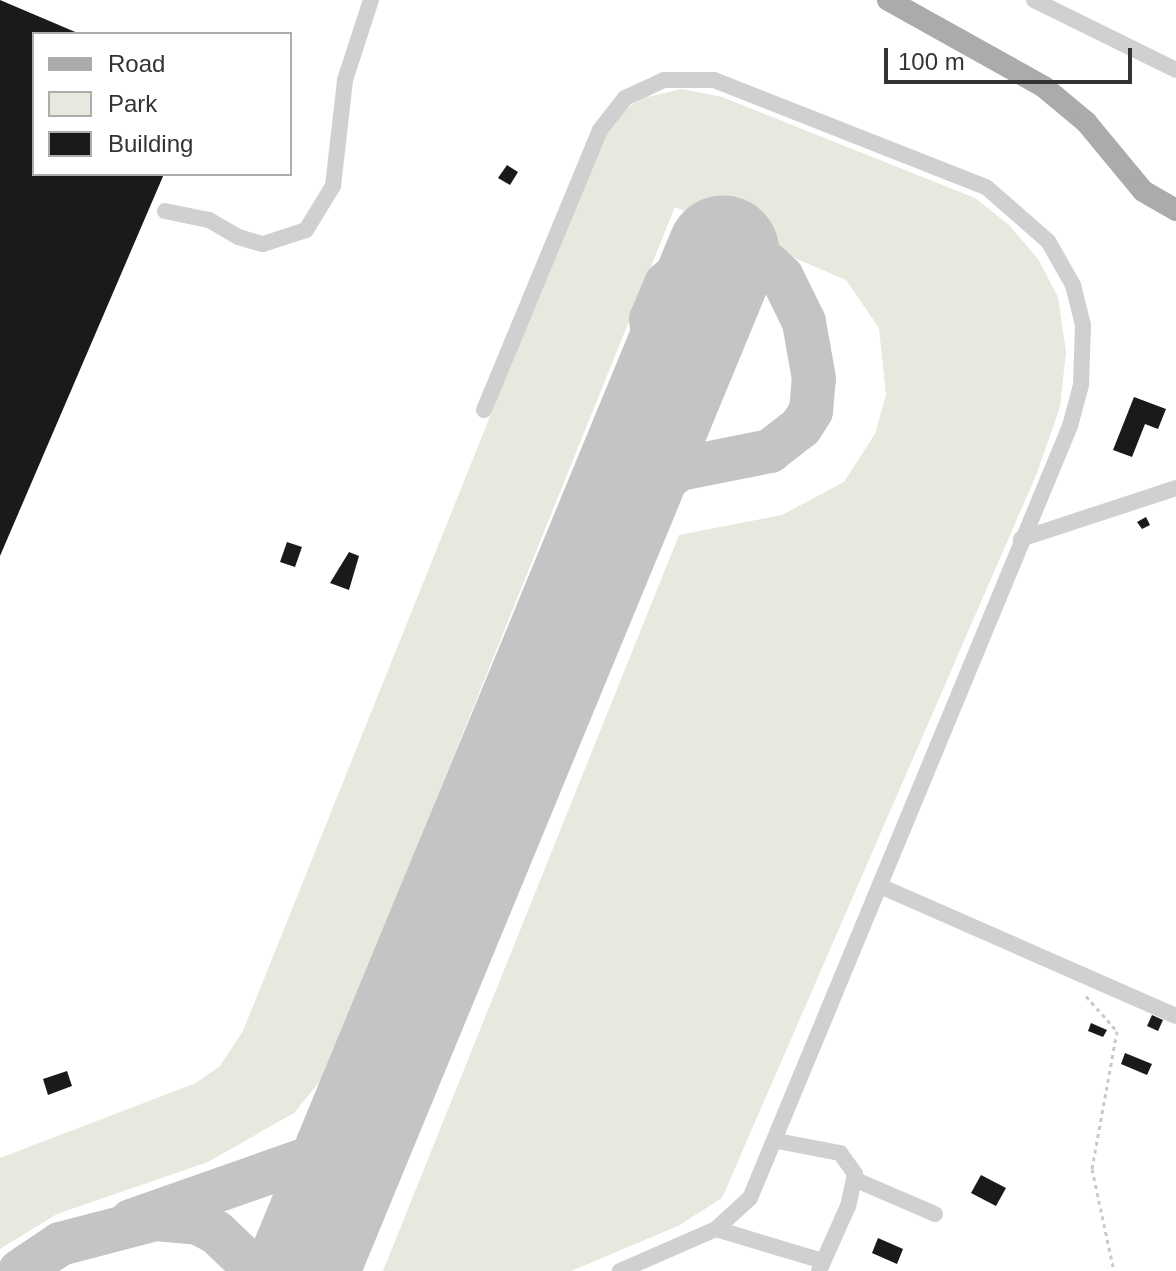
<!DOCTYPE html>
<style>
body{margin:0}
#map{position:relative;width:1176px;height:1271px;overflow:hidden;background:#fff;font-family:Arial,sans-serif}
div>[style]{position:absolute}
.green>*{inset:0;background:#e6e9dd}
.taxiway>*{height:44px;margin:-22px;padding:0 22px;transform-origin:22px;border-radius:22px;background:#c4c4c4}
.runway>*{height:112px;margin:-56px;padding:0 56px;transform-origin:56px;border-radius:56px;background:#c4c4c4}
.building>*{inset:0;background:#1a1a1a}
.path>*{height:3px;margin-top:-1.5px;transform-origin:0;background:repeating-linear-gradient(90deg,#cacaca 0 4px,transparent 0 8px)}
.minor>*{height:16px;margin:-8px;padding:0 8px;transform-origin:8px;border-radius:8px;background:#d0d0d0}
.major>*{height:22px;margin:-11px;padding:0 11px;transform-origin:11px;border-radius:11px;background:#ababab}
span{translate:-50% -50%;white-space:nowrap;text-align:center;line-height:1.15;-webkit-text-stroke:8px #fff;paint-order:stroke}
.legend{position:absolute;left:32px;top:32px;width:260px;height:144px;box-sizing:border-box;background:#fff;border:2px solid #adadad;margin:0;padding:10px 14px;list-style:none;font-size:24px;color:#333}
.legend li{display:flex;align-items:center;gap:16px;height:40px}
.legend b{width:40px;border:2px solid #adadad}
.scale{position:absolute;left:884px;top:48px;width:248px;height:36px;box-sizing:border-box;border:4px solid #333;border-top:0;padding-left:10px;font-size:24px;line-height:28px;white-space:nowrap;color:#333;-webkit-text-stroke:6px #fff;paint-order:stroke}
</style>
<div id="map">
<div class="green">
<div style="clip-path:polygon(682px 89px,722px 97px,975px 198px,1008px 224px,1038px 259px,1058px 297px,1066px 352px,1060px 407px,1037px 473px,722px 1198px,678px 1226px,571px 1271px,383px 1271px,679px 535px,782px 515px,844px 482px,875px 434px,886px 395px,879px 328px,846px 280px,675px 207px,325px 1075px,294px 1113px,208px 1162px,57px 1214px,0 1249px,0 1158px,196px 1083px,220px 1066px,243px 1031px,602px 138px,618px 113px,643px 98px)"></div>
</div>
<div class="taxiway">
<div style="left:617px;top:513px;width:77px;rotate:-34.9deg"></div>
<div style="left:680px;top:469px;width:92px;rotate:-11.3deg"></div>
<div style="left:770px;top:451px;width:39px;rotate:-38deg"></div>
<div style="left:801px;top:427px;width:19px;rotate:-58deg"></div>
<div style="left:811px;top:411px;width:32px;rotate:-85deg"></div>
<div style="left:814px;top:379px;width:58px;rotate:-100deg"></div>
<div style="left:804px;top:322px;width:50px;rotate:-116.1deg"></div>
<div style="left:782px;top:277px;width:18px;rotate:-137deg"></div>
<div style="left:769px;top:265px;width:20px;rotate:-153deg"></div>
<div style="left:751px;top:256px;width:28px;rotate:-172deg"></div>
<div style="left:723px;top:252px;width:36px;rotate:162deg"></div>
<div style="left:689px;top:263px;width:31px;rotate:138deg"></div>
<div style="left:666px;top:284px;width:38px;rotate:113deg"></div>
<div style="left:651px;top:319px;width:59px;rotate:83.2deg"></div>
<div style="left:658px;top:378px;width:49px;rotate:97deg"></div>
<div style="left:131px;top:1221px;width:193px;rotate:-19.4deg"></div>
<div style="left:313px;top:1157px;width:52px;rotate:-38deg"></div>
<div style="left:354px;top:1125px;width:57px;rotate:-61.6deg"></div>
<div style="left:20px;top:1271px;width:48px;rotate:-34deg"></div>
<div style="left:60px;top:1244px;width:99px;rotate:-14.6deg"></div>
<div style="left:156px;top:1219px;width:42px;rotate:5.4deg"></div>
<div style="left:198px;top:1223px;width:20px;rotate:27deg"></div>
<div style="left:216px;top:1232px;width:57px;rotate:43.6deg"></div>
</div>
<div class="runway">
<div style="left:302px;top:1271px;width:1103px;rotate:-67.55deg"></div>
</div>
<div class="building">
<div style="clip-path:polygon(0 0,80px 34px,34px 34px,34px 174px,164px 174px,0 556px)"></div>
<div style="clip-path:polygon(507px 165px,518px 172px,510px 185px,498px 178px)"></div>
<div style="clip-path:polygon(1134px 397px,1166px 409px,1158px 429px,1145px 424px,1132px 457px,1113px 450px)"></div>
<div style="clip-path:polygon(1146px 517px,1150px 525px,1142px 529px,1137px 522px)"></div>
<div style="clip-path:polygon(287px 542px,302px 547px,295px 567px,280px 562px)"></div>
<div style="clip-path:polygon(349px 552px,359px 556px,349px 590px,330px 583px)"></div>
<div style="clip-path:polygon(1152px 1015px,1163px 1020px,1158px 1031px,1147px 1026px)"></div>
<div style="clip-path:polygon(1091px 1023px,1107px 1030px,1103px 1037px,1088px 1031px)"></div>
<div style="clip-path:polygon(1125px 1053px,1152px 1064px,1147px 1075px,1121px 1064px)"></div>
<div style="clip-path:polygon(67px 1071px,72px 1086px,48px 1095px,43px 1079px)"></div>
<div style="clip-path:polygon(981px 1175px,1006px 1188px,996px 1206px,971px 1193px)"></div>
<div style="clip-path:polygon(878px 1238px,903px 1249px,897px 1264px,872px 1253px)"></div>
</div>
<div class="path">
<div style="left:1086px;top:996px;width:47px;rotate:48.5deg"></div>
<div style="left:1117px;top:1031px;width:140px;rotate:100.3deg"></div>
<div style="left:1092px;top:1169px;width:104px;rotate:77.8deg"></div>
</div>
<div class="minor">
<div style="left:1034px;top:0;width:158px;rotate:26.2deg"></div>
<div style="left:165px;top:211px;width:45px;rotate:11.6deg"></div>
<div style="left:209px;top:220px;width:34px;rotate:30deg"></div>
<div style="left:238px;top:237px;width:26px;rotate:16deg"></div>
<div style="left:263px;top:244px;width:45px;rotate:-18deg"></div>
<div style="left:306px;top:230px;width:52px;rotate:-58.5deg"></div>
<div style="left:333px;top:186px;width:107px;rotate:-83.5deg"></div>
<div style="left:345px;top:80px;width:84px;rotate:-72deg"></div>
<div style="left:484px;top:410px;width:303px;rotate:-67.5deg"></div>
<div style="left:600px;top:130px;width:41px;rotate:-52deg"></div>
<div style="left:625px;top:98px;width:43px;rotate:-24.8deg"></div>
<div style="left:664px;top:80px;width:50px"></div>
<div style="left:714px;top:80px;width:292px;rotate:21.5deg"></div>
<div style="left:986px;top:187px;width:82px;rotate:41.1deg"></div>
<div style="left:1048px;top:241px;width:51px;rotate:60.4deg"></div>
<div style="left:1073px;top:285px;width:41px;rotate:76deg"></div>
<div style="left:1083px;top:325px;width:60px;rotate:91.9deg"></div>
<div style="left:1081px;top:385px;width:42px;rotate:105deg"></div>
<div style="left:1070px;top:426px;width:836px;rotate:112.51deg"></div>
<div style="left:750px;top:1198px;width:46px;rotate:137.6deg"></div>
<div style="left:716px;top:1229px;width:105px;rotate:156.4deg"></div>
<div style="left:1021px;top:539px;width:163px;rotate:-18.2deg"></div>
<div style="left:880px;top:886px;width:323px;rotate:23.7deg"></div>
<div style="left:777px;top:1141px;width:64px;rotate:10.8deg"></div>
<div style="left:840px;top:1153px;width:26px;rotate:54deg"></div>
<div style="left:855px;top:1174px;width:33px;rotate:102deg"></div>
<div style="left:848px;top:1206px;width:71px;rotate:114deg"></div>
<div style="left:856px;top:1180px;width:86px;rotate:23.3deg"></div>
<div style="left:716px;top:1229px;width:112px;rotate:16.7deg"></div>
</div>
<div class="major">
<div style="left:888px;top:0;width:179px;rotate:29.1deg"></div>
<div style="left:1044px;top:87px;width:55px;rotate:39.8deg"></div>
<div style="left:1086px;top:122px;width:89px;rotate:50.4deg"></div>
<div style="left:1143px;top:191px;width:38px;rotate:30deg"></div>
</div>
<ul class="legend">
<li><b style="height:10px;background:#ababab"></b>Road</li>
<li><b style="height:22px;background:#e6e9dd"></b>Park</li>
<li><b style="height:22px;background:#1a1a1a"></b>Building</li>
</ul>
<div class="scale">100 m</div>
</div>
